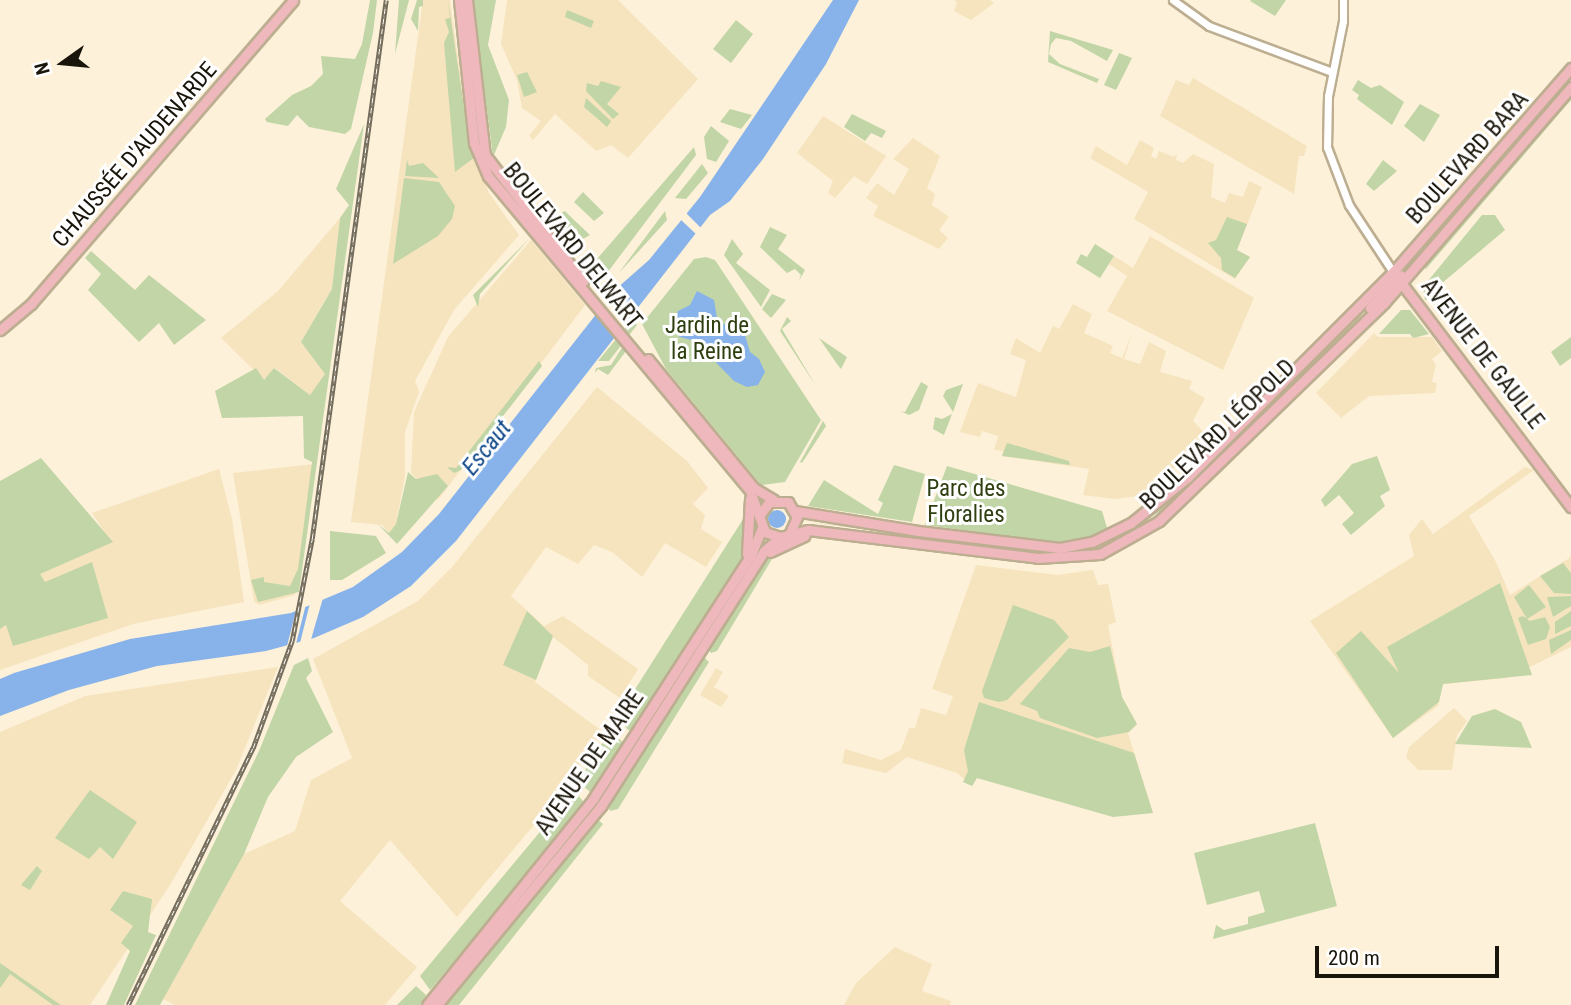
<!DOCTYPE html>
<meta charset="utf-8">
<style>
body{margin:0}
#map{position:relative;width:1571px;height:1005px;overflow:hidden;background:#fdf1d9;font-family:"Roboto Condensed",sans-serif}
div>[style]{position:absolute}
.built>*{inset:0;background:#f6e4be}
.green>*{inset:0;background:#c1d5a7}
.water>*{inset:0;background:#88b2ea}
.round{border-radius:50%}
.pier>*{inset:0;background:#fdf1d9}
.roads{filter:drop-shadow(2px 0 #bdae91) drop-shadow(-2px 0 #bdae91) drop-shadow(0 2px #bdae91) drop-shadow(0 -2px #bdae91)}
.minor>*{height:7px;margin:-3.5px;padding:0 3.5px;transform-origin:3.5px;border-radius:3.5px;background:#fff}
.major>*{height:9px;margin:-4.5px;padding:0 4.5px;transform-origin:4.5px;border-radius:4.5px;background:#efb8bd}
.rail>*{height:4.5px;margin-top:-2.25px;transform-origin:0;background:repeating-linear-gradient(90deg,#fff 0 5px,#746c5c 0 10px);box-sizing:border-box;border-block:2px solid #746c5c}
span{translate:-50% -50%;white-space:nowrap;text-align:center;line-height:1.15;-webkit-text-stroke:6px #fff;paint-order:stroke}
.street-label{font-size:23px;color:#1a150a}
.park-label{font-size:23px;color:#2f3f10}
.water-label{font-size:24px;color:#104889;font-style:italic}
.north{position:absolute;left:28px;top:28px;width:70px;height:70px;-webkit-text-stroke:5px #fff;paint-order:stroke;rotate:255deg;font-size:19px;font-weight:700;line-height:28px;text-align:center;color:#1a150a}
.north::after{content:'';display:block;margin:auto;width:24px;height:32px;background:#1a150a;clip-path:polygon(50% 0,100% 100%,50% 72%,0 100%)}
.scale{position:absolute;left:1315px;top:946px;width:184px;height:32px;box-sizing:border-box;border:4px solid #1a150a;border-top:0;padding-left:9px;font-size:21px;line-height:24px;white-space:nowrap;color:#1a150a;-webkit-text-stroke:5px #fff;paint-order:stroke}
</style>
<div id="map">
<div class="built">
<div style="clip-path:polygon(423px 0,450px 0,469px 140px,489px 193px,519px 235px,454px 310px,415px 381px,419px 392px,405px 432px,405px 476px,396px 524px,389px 533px,382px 525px,351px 522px)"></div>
<div style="clip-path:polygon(507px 0,618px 0,698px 79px,628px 158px,611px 145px,596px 151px,555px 114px,533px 140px,529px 136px,541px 121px,522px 108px,517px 80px,501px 44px)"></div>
<div style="clip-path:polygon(953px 0,990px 0,994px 3px,971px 20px,954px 11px,957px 2px)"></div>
<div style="clip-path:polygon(1193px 78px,1307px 146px,1304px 156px,1299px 156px,1294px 194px,1160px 116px,1176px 80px,1189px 85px)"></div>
<div style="clip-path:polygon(823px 116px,886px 156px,867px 184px,854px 176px,835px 198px,828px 193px,833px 181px,797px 153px)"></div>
<div style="clip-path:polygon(913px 138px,940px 156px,927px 188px,935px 194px,932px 205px,949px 217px,939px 230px,948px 238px,939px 249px,873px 216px,878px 206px,866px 198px,877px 183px,894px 195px,909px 169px,893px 159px)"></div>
<div style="clip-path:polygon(1140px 140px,1154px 148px,1151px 156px,1156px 159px,1159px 151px,1174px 157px,1177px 153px,1176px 160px,1183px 163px,1193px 154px,1214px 164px,1211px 197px,1225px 203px,1229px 193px,1243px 197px,1249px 181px,1262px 187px,1237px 250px,1250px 257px,1235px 279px,1134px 219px,1148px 192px,1090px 158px,1096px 146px,1127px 165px)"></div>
<div style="clip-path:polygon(340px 218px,333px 287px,301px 342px,326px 374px,310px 395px,275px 368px,264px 380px,221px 338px,278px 291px)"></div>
<div style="clip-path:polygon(1150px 236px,1254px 298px,1223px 370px,1107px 311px,1127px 276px,1109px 264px,1114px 256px,1133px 268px)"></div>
<div style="clip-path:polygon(531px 240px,585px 305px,438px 500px,411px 473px,414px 412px,448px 337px)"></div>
<div style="clip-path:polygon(1073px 304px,1092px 314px,1084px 333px,1113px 346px,1110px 353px,1122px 358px,1132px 334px,1124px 359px,1140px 364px,1149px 342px,1166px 351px,1160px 372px,1192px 381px,1189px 389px,1205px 398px,1193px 421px,1207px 435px,1158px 484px,1138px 496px,1115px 499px,1083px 495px,1089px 469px,1002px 456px,1003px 451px,994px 450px,998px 436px,982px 431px,980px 437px,960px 432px,978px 383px,1016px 397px,1026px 360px,1010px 354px,1016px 338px,1040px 353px,1053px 326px,1059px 329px)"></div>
<div style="clip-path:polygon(1374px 333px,1378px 337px,1432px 337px,1442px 351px,1432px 359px,1436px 365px,1432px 382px,1437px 383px,1435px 393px,1369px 396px,1341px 418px,1316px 393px)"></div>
<div style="clip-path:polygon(597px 387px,687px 461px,708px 488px,693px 504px,705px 515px,701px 529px,722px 542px,706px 567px,665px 543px,642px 577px,612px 552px,594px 545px,578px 564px,546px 547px,511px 596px,544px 626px,563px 616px,638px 669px,620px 698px,588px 676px,588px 665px,553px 637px,535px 682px,602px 731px,569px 783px,457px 917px,390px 840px,340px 901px,417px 967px,385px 1005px,175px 1005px,163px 999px,244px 854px,295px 831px,311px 780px,352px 758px,313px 659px,418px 601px,452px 567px)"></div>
<div style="clip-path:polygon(314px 464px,295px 595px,259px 605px,254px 601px,233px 473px)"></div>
<div style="clip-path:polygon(1525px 467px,1534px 470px,1469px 516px,1496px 562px,1510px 595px,1571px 557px,1571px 647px,1507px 678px,1443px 684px,1438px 706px,1393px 738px,1310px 621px,1414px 556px,1409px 535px,1422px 519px,1433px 534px)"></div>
<div style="clip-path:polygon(219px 469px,232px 519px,244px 602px,133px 624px,0 670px,0 502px,112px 543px,92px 513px)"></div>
<div style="clip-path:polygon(976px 565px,1057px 575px,1093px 570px,1098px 585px,1108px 584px,1116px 622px,1108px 625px,1122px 697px,1137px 724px,1128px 733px,1153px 813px,977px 778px,972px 786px,957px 773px,907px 757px,886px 773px,842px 763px,845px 749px,881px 760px,901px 750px,909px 728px,915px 728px,921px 708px,946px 715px,953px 696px,932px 689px)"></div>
<div style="clip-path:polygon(278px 667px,236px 770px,170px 885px,90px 1005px,0 1005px,0 732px,85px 696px)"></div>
<div style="clip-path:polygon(716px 668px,723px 672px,714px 687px,729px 696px,721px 707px,700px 695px)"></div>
<div style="clip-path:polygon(1454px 708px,1467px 721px,1457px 735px,1452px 770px,1418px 770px,1406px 757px,1409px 747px)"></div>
<div style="clip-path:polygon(895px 947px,932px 964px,922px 991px,951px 1001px,950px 1005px,844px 1005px,856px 983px)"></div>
</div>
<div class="green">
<div style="clip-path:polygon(370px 0,377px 0,373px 33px,351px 129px,345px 134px,309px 127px,297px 115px,288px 126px,267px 122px,265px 119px,292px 95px,311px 86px,323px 74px,321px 56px,355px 59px,362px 44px)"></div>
<div style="clip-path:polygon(399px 0,409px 0,395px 54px)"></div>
<div style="clip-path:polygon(417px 0,423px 0,423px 6px,419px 7px,418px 31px,411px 19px)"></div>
<div style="clip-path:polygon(448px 0,469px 140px,475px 157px,455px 172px,444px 43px,449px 32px,445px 19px,450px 18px)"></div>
<div style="clip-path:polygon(473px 0,496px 0,488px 45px,509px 100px,506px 127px,493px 157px)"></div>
<div style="clip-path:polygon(1286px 0,1275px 16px,1250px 1px,1251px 0)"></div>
<div style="clip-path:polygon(567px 10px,594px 21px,591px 28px,565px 17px)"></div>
<div style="clip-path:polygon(736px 20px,753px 34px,731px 63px,713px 49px)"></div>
<div style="clip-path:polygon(1050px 31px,1113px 50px,1107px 61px,1071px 41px,1056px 38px,1051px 44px,1049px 54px,1060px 64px,1099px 79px,1097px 83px,1048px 62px)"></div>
<div style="clip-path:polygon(1119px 53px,1132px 58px,1116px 90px,1104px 85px)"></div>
<div style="clip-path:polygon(527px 72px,537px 92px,524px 97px,517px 75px)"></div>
<div style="clip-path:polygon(1358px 80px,1371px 88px,1380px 85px,1404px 102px,1392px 125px,1357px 99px,1359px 95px,1352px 90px)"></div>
<div style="clip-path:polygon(601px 81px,621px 87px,607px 104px,619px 114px,613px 119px,586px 91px,587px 83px,598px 86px)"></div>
<div style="clip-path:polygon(1571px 95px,1571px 100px,1425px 270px,1426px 262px)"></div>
<div style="clip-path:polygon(586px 98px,611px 121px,607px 127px,584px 107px)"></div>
<div style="clip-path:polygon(1420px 104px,1440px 115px,1424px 142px,1404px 126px)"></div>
<div style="clip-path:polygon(730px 109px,752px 115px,741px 129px,720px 122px)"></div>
<div style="clip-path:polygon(852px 114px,886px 131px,882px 138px,871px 133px,865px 141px,844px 127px)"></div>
<div style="clip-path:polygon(364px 124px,299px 592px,258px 602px,251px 580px,264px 577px,264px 582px,290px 586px,298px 569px,312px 462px,304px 458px,303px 416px,222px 418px,215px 391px,256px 368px,264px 380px,274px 368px,310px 395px,325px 374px,301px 342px,332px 289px,340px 218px,349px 205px,336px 189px)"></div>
<div style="clip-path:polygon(711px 126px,729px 141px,716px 162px,707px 159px,704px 137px)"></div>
<div style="clip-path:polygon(694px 147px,696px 155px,601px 281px,594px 283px,592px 273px,597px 259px)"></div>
<div style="clip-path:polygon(407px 160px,409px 166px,423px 163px,439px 178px,405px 176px)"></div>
<div style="clip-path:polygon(1383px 160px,1397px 171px,1374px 191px,1366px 184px)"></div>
<div style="clip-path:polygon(702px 164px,708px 173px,686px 199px,675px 198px)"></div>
<div style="clip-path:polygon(404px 178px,439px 182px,455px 206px,452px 219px,438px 236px,393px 264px)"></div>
<div style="clip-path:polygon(583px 192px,604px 213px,594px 221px,574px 202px)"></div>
<div style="clip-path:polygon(565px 211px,573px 219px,590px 235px,581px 240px,576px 228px,569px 233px,557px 215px)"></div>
<div style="clip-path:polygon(665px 211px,667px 220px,618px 274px)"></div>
<div style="clip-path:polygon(1482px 215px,1495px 215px,1505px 230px,1441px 284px,1430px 300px,1425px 300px,1423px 287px)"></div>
<div style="clip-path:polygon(1227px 217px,1247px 224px,1237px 250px,1250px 257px,1235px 278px,1222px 270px,1221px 258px,1208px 243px,1216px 240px)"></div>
<div style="clip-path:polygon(770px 227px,787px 235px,778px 249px,805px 270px,799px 281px,801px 275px,795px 269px,787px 273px,760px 247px)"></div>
<div style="clip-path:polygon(529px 239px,480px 294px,478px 307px,473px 295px)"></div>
<div style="clip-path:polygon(732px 239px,743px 254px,736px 263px,770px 290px,761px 307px,724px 255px)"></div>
<div style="clip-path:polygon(1095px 244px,1114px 256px,1100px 278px,1076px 263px,1081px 254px,1087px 257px)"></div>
<div style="clip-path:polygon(91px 251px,135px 290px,149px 275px,206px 320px,174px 345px,159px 323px,139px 342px,88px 290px,101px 274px,85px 258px)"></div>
<div style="clip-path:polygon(706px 257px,715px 260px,821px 420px,785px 482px,761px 485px,666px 369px,642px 324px,694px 259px)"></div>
<div style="clip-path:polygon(772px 294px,786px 300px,771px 318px,762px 309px)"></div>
<div style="clip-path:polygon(1375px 295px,1354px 327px,1167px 513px,1097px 552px,1071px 558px,808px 527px,1048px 555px,1095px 550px,1115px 541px,1159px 515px,1353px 322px,1160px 511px,1133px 530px,1094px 548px,1056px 553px,807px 522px,1053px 550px,1132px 527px,1159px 508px)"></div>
<div style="clip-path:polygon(1401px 310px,1410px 310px,1429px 334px,1413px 338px,1410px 334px,1379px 334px)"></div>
<div style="clip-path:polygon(787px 317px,791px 321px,782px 329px,816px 386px,780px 331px)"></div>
<div style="clip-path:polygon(632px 320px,637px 325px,609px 361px,598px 361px)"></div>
<div style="clip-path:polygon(1571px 337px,1571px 358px,1560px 366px,1551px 352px)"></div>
<div style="clip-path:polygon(819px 338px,847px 357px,841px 369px,837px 364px)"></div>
<div style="clip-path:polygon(623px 346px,626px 351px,608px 375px,598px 369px,595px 373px,596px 368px,611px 365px)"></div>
<div style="clip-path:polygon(539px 361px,542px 366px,461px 470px,454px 473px,447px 467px,456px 468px)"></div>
<div style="clip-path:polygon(921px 382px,928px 386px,919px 410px,909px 415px,900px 411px,905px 412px)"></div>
<div style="clip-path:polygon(963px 384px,953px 412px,943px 396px,946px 390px)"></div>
<div style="clip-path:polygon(952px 414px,944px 435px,933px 429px,935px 417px,942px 419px)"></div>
<div style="clip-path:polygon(823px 421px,826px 426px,802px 463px,800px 462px)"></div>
<div style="clip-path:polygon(1007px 443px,1069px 461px,1070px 465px,1002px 456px)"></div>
<div style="clip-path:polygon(1377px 456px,1390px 490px,1380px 496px,1385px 506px,1351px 535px,1342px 524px,1354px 513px,1339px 495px,1325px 507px,1321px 500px,1352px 464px)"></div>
<div style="clip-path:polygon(41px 458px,113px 542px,40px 574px,45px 582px,92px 562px,108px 618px,13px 646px,6px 625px,0 629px,0 481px)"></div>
<div style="clip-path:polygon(894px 465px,925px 474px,912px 522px,808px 506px,824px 480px,878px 514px,883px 503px,878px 500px)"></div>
<div style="clip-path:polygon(947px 466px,1102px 511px,1108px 531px,1082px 540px,1050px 542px,925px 525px)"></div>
<div style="clip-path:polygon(408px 472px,416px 479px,437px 474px,448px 486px,397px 544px,378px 524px,389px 533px,396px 524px)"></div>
<div style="clip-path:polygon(747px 513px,743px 559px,634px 730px,628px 730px,618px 716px)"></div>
<div style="clip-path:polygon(330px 531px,376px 536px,386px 553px,342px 580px,330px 580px)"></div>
<div style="clip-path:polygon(778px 549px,717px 651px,711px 653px,707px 648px,757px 567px)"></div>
<div style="clip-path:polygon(1563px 563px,1571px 573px,1571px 594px,1554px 593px,1540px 576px)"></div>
<div style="clip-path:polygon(1500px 583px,1532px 675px,1443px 684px,1439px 702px,1393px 738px,1336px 653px,1361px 631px,1399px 673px,1387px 647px)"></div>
<div style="clip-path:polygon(1529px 585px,1546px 607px,1527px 619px,1514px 597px)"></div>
<div style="clip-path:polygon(1571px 596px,1571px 606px,1553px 617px,1547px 597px)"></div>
<div style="clip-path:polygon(1013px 605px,1054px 620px,1069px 637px,1007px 700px,999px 702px,984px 698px,982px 691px)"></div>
<div style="clip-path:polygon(527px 611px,553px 636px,536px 680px,503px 665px)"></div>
<div style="clip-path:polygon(1571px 611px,1571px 626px,1555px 634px,1555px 622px)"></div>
<div style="clip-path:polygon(1523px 616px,1530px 621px,1545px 617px,1550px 627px,1546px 639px,1528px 645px,1518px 618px)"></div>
<div style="clip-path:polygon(1571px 630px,1571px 640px,1551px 654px,1549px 640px)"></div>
<div style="clip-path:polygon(1110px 646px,1122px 697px,1137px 724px,1129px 732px,1097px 738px,1040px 718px,1037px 711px,1020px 704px,1069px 648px,1090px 652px)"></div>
<div style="clip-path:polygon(704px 657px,709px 662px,618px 809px,610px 811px,607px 804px,697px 661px)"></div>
<div style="clip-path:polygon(308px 658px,312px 671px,306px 678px,333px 732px,296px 757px,268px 797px,244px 854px,160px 1005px,135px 1005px,259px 751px,294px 665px)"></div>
<div style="clip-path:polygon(979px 702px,1134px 753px,1153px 813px,1113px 817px,977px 778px,972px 786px,963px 782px,968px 771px,964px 750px)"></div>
<div style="clip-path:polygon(1495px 709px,1521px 722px,1532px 748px,1455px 744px,1472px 716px)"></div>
<div style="clip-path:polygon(610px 731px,625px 744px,590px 792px,578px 781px)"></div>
<div style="clip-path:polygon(90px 790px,137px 822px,113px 859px,100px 847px,89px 859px,55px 838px)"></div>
<div style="clip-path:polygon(578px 795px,586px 805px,430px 990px,420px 976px,568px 798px)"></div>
<div style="clip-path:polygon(596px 818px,603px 824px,459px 1005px,443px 1005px)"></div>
<div style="clip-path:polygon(1315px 823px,1337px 906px,1213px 939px,1216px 925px,1224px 930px,1248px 924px,1248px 917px,1265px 912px,1259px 891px,1207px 905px,1194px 853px)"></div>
<div style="clip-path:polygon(37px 866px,42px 871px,30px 890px,21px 885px)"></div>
<div style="clip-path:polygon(123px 891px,152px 899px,148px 932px,156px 935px,124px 1005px,106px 1005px,130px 951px,121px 943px,133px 926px,110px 910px)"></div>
<div style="clip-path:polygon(0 963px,55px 1001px,61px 1005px,53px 1005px,10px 974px,0 988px)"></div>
<div style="clip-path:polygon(416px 986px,426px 995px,420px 1005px,397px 1005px)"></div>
</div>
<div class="water">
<div style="clip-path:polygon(833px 0,859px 0,826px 64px,763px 159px,730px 201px,710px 215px,456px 541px,411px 586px,363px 617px,314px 638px,266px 651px,157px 666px,69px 690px,0 716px,0 679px,14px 673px,130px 639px,291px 613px,353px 587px,402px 552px,439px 514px,616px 289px,649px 260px,700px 197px)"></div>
<div style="clip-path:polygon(697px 291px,714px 300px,717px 318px,725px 325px,727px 322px,745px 335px,750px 352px,759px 359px,765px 372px,758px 385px,747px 387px,734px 381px,695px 341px,680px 337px,671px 328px,678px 311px,690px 305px)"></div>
<div class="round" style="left:768px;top:510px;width:18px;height:18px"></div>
</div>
<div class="pier">
<div style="clip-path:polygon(684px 211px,703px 230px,698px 236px,679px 218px)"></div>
<div style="clip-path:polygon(606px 296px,629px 324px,617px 338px,594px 311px)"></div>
<div style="clip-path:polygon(323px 598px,310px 643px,299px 647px,310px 603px)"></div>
<div style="clip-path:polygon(306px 604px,295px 648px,286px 650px,297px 607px)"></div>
</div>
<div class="roads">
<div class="minor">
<div style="left:1173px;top:0;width:44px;rotate:35.8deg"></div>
<div style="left:1209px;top:26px;width:131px;rotate:20.5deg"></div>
<div style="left:1343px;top:0;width:21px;rotate:90deg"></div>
<div style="left:1343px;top:21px;width:76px;rotate:101.3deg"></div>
<div style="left:1328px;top:96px;width:51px;rotate:91.1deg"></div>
<div style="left:1327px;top:147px;width:62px;rotate:69.2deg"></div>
<div style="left:1349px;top:205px;width:80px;rotate:56.7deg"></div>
</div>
<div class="major">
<div style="left:459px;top:0;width:144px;rotate:84deg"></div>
<div style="left:474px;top:143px;width:36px;rotate:67deg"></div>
<div style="left:488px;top:176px;width:410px;rotate:50.2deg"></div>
<div style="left:750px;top:491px;width:44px;rotate:69.9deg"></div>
<div style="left:765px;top:532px;width:16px;rotate:18deg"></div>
<div style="left:780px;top:537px;width:29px;rotate:-14deg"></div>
<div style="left:808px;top:530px;width:232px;rotate:6.9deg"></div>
<div style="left:1038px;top:558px;width:62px;rotate:-3.7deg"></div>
<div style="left:1100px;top:554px;width:68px;rotate:-29.2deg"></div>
<div style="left:1159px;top:521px;width:313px;rotate:-44.1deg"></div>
<div style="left:1384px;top:303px;width:286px;rotate:-49.1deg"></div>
<div style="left:467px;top:0;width:156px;rotate:83.4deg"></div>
<div style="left:485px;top:155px;width:160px;rotate:52.1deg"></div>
<div style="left:1393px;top:272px;width:295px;rotate:52.9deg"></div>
<div style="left:1370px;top:308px;width:45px;rotate:-46.8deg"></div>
<div style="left:0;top:330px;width:40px;rotate:-40deg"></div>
<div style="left:31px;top:304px;width:401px;rotate:-49.2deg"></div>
<div style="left:648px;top:359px;width:167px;rotate:50.6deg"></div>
<div style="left:754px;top:488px;width:23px;rotate:31deg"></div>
<div style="left:795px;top:511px;width:125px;rotate:9.2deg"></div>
<div style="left:918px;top:531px;width:143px;rotate:6.8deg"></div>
<div style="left:1060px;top:548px;width:33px;rotate:-11deg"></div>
<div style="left:1092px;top:542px;width:43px;rotate:-26deg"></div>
<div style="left:1131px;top:523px;width:73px;rotate:-38.9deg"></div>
<div style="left:1188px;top:477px;width:290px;rotate:-45deg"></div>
<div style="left:1393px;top:272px;width:271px;rotate:-48.9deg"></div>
<div style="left:759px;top:516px;width:17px;rotate:-54deg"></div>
<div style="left:769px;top:502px;width:19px"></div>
<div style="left:788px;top:502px;width:17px;rotate:59deg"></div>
<div style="left:797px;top:517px;width:17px;rotate:114deg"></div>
<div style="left:770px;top:552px;width:38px;rotate:-25deg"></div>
<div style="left:747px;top:554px;width:55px;rotate:-86.9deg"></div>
<div style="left:427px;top:1005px;width:265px;rotate:-51.1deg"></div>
<div style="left:593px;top:799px;width:291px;rotate:-57.1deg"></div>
<div style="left:751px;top:555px;width:29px;rotate:-68deg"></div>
<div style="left:437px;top:1005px;width:258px;rotate:-50.5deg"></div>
<div style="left:601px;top:806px;width:303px;rotate:-57.4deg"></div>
<div style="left:764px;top:551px;width:21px;rotate:-41deg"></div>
</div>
</div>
<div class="rail">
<div style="left:128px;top:1005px;width:286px;rotate:-64.1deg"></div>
<div style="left:253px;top:748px;width:114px;rotate:-70deg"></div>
<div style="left:292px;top:641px;width:104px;rotate:-78.9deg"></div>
<div style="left:312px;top:539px;width:544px;rotate:-82.18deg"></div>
</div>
<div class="street-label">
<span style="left:135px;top:155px;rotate:-49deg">CHAUSSÉE D'AUDENARDE</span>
<span style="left:1468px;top:158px;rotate:-48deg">BOULEVARD BARA</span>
<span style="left:572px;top:246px;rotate:51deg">BOULEVARD DELWART</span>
<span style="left:1482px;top:354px;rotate:52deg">AVENUE DE GAULLE</span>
<span style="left:1218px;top:435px;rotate:-44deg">BOULEVARD LÉOPOLD</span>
<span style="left:590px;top:763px;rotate:-55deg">AVENUE DE MAIRE</span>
</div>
<div class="park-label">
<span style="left:707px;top:339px">Jardin de<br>la Reine</span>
<span style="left:966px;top:502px">Parc des<br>Floralies</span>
</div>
<div class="water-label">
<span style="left:487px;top:448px;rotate:-51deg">Escaut</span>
</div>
<div class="north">N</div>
<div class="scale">200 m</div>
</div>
